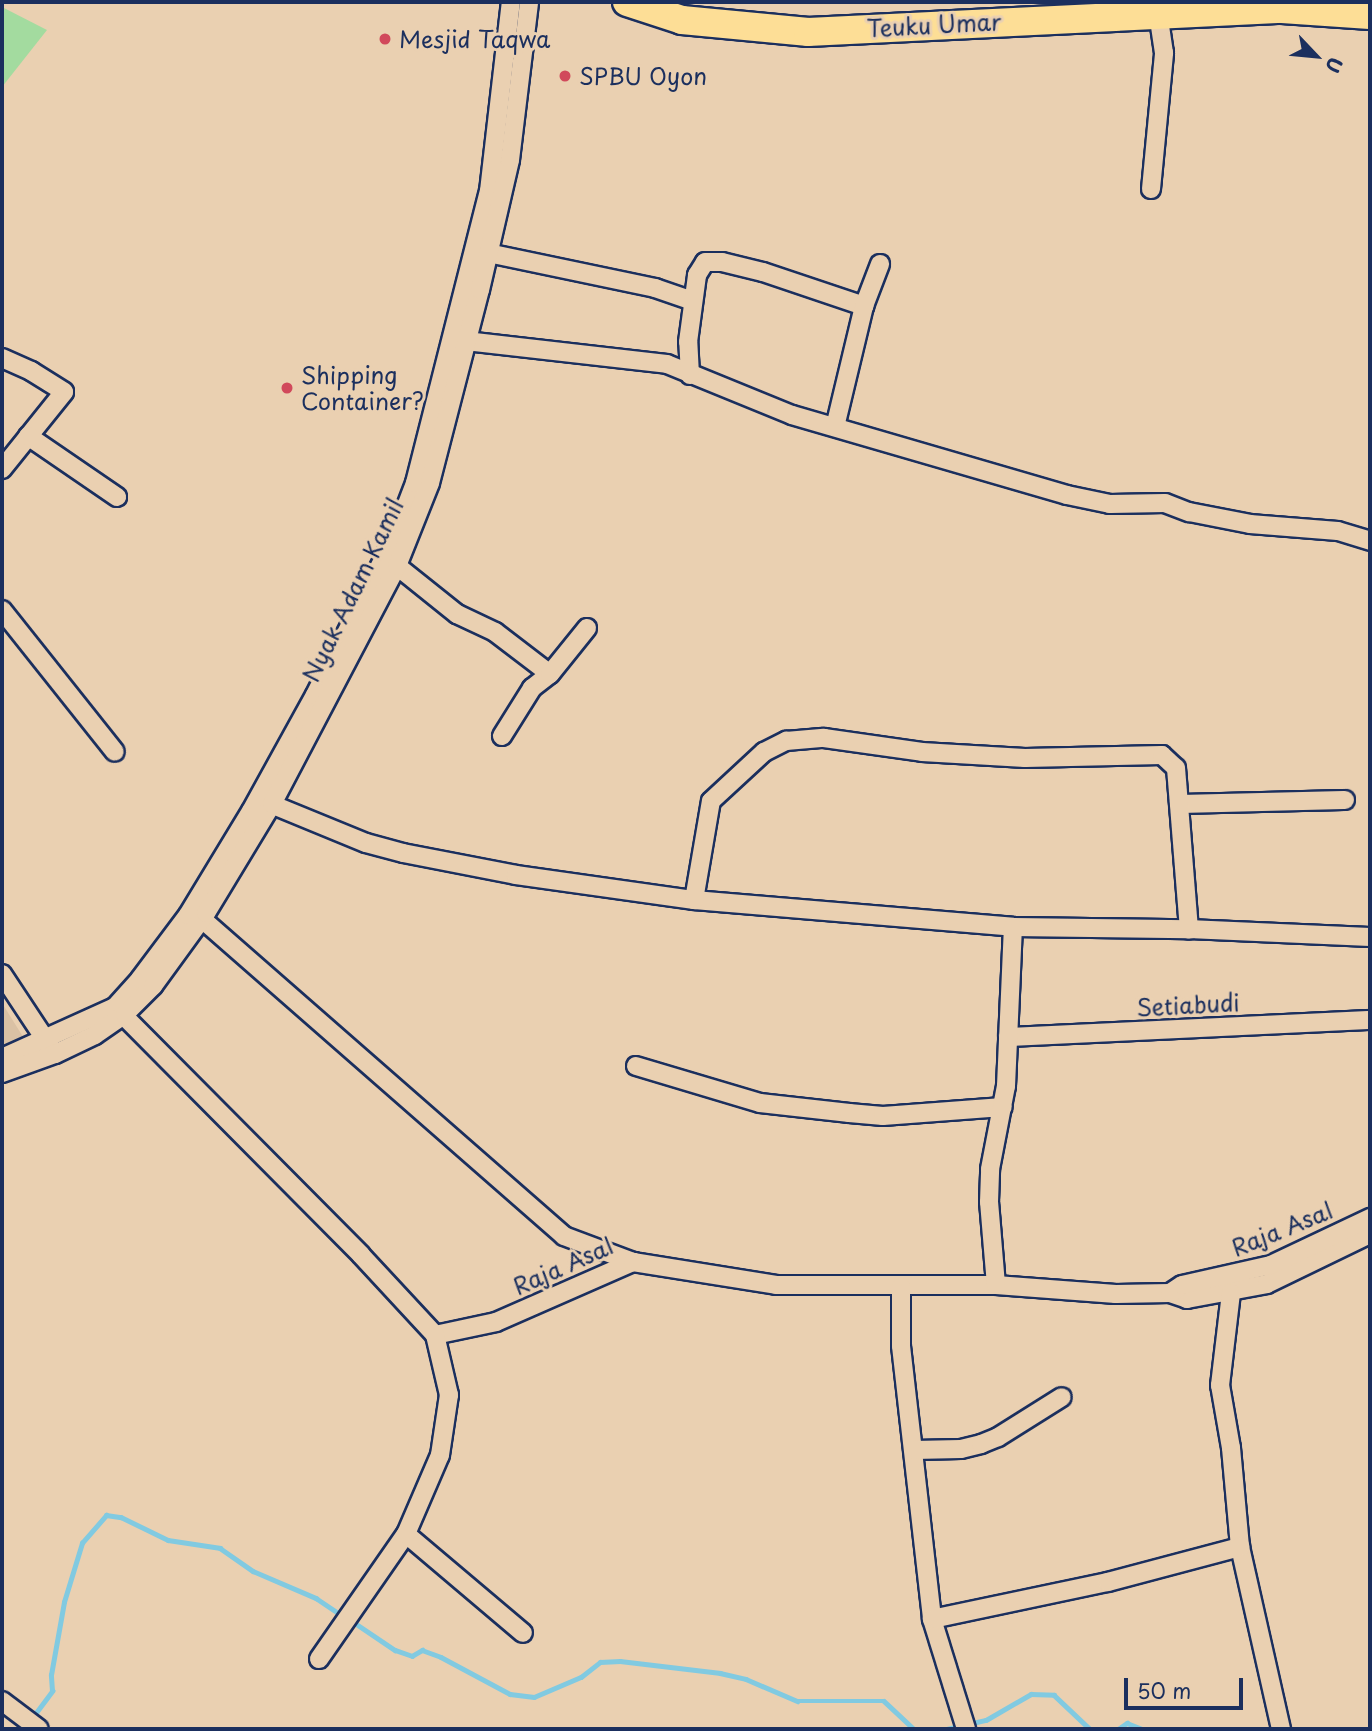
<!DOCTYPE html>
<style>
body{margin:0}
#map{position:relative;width:1372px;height:1731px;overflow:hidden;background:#ead0b1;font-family:"Playpen Sans",sans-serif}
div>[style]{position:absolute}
.built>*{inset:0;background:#dac1a4}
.green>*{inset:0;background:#a3db9f}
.stream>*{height:4.5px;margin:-2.25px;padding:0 2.25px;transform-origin:2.25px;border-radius:2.25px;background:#81cae1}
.roads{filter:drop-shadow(2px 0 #1b2f5e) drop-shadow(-2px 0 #1b2f5e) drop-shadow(0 2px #1b2f5e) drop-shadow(0 -2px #1b2f5e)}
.minor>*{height:18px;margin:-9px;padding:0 9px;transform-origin:9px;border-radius:9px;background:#ead0b1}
.trunk>*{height:28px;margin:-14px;padding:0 14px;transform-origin:14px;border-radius:14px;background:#fdde96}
.dots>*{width:19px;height:19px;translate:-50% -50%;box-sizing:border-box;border:4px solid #ead0b1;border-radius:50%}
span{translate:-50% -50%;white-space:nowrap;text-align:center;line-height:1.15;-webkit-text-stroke:6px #ead0b1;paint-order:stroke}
.street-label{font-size:23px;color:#1b2f5e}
.poi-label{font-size:23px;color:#1b2f5e}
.left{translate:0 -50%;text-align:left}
.frame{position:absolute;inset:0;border:4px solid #1b2f5e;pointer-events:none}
.north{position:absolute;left:1281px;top:21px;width:70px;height:70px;-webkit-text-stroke:5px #ead0b1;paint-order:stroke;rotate:116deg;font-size:19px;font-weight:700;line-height:28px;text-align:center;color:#1b2f5e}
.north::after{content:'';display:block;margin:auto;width:24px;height:32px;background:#1b2f5e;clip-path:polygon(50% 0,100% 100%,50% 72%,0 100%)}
.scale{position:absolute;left:1124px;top:1678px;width:119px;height:32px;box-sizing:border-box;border:4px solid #1b2f5e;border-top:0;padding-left:9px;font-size:21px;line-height:24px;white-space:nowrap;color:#1b2f5e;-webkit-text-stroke:5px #ead0b1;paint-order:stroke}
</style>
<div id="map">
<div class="built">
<div style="clip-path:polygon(2px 1003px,35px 1056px,2px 1068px)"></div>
</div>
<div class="green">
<div style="clip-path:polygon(2px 7px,47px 30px,2px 87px)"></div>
</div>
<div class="stream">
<div style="left:352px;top:1621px;width:52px;rotate:34deg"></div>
<div style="left:395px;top:1650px;width:18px;rotate:19deg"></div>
<div style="left:412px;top:1656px;width:12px;rotate:-31deg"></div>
<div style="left:422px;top:1650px;width:20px;rotate:20deg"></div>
<div style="left:441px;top:1657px;width:78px;rotate:28.2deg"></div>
<div style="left:510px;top:1694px;width:24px;rotate:7deg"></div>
<div style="left:534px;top:1697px;width:51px;rotate:-23.1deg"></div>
<div style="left:581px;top:1677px;width:24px;rotate:-38deg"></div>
<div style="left:600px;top:1662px;width:20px;rotate:-3deg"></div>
<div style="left:620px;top:1661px;width:101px;rotate:6.8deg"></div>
<div style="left:720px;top:1673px;width:27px;rotate:13deg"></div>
<div style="left:746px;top:1679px;width:56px;rotate:23.3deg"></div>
<div style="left:797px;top:1701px;width:87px"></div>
<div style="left:884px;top:1701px;width:41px;rotate:43deg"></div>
<div style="left:32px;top:1718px;width:34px;rotate:-53deg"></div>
<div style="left:52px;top:1691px;width:16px;rotate:-94deg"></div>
<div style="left:51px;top:1675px;width:74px;rotate:-79.9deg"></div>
<div style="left:64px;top:1602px;width:62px;rotate:-73deg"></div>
<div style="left:82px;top:1543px;width:37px;rotate:-49deg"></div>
<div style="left:106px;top:1515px;width:15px;rotate:8deg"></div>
<div style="left:121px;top:1517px;width:52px;rotate:26.1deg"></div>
<div style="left:168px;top:1540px;width:53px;rotate:8.7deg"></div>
<div style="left:220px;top:1548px;width:40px;rotate:34.9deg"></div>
<div style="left:253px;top:1571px;width:69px;rotate:23.2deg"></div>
<div style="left:316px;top:1598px;width:34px;rotate:34deg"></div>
<div style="left:968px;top:1724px;width:18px;rotate:-13deg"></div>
<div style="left:986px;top:1720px;width:52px;rotate:-30deg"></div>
<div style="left:1031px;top:1694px;width:23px;rotate:2deg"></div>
<div style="left:1054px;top:1695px;width:50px;rotate:43.4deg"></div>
<div style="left:947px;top:1729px;width:12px;rotate:-14deg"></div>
<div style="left:1118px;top:1729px;width:11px;rotate:-34deg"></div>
<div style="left:1127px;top:1723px;width:16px;rotate:22deg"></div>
</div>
<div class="roads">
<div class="minor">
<div style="left:1151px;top:189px;width:137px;rotate:-84.5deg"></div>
<div style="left:1164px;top:53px;width:40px;rotate:-98.5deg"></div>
<div style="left:488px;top:253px;width:171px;rotate:11.8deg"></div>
<div style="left:655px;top:288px;width:40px;rotate:18.9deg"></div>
<div style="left:457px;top:340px;width:211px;rotate:6.5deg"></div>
<div style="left:667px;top:364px;width:135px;rotate:22.2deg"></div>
<div style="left:792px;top:415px;width:286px;rotate:16.2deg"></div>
<div style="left:1067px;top:495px;width:44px;rotate:11.8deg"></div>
<div style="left:1110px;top:504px;width:55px;rotate:-1deg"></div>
<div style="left:1165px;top:503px;width:26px;rotate:21deg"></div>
<div style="left:1189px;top:512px;width:62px;rotate:11.1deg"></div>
<div style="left:1250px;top:524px;width:88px;rotate:4.5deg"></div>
<div style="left:1338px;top:531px;width:34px;rotate:17deg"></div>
<div style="left:2px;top:358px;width:32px;rotate:24deg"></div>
<div style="left:31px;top:371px;width:39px;rotate:32deg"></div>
<div style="left:64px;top:392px;width:99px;rotate:128.8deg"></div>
<div style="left:690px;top:375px;width:33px;rotate:-93deg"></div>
<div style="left:688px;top:342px;width:68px;rotate:-82.3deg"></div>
<div style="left:697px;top:275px;width:15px;rotate:-58deg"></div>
<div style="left:705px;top:262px;width:17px"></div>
<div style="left:722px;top:262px;width:42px;rotate:13.7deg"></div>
<div style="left:763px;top:272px;width:107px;rotate:18.6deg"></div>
<div style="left:835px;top:427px;width:124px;rotate:-76.5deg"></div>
<div style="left:864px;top:306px;width:45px;rotate:-69.1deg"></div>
<div style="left:28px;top:436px;width:108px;rotate:34.4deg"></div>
<div style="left:397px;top:566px;width:77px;rotate:38.7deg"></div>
<div style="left:457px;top:614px;width:42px;rotate:25.3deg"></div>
<div style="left:495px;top:632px;width:69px;rotate:37.4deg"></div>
<div style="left:2px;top:610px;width:181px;rotate:51.5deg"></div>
<div style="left:502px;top:736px;width:57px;rotate:-58deg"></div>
<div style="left:532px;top:688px;width:23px;rotate:-38deg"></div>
<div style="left:550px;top:674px;width:59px;rotate:-51.2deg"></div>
<div style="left:261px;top:800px;width:113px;rotate:22.3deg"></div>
<div style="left:366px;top:843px;width:38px;rotate:15deg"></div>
<div style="left:403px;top:853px;width:115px;rotate:11deg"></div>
<div style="left:516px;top:875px;width:180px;rotate:8deg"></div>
<div style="left:694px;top:900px;width:320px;rotate:4.8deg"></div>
<div style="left:1013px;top:927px;width:176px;rotate:0.7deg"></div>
<div style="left:1189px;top:929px;width:181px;rotate:2.5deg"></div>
<div style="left:1179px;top:804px;width:166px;rotate:-1.4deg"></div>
<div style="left:694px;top:900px;width:100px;rotate:-80.3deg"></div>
<div style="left:711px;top:801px;width:72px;rotate:-42.8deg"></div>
<div style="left:764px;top:752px;width:25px;rotate:-27deg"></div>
<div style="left:786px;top:741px;width:38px;rotate:-5deg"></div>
<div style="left:824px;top:738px;width:99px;rotate:8.1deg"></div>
<div style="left:922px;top:752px;width:103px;rotate:3.3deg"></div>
<div style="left:1025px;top:758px;width:137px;rotate:-1.3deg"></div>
<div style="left:1162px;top:755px;width:19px;rotate:43deg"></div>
<div style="left:1176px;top:768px;width:162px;rotate:85.4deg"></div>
<div style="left:202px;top:919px;width:481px;rotate:41.2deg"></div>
<div style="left:564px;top:1236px;width:74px;rotate:20.6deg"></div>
<div style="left:2px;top:974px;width:89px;rotate:56.5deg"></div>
<div style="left:115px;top:1007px;width:349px;rotate:45.2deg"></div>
<div style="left:361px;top:1255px;width:109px;rotate:47.2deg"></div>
<div style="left:435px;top:1335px;width:62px;rotate:-12deg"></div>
<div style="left:496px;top:1322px;width:150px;rotate:-23.7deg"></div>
<div style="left:633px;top:1262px;width:145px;rotate:9.1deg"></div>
<div style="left:776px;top:1285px;width:220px"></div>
<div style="left:996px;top:1285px;width:120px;rotate:4.3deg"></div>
<div style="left:1116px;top:1294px;width:54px;rotate:-1.1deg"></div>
<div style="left:1170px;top:1293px;width:18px;rotate:19deg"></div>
<div style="left:1187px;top:1299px;width:81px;rotate:-10.6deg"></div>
<div style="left:1267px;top:1284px;width:114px;rotate:-25.9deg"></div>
<div style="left:1008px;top:1037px;width:362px;rotate:-2.7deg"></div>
<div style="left:2px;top:1058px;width:124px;rotate:-24.3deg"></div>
<div style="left:115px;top:1007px;width:38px;rotate:-48deg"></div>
<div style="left:140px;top:979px;width:80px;rotate:-53.1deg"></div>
<div style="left:188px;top:915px;width:122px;rotate:-58.8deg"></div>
<div style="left:251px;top:811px;width:132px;rotate:-61.1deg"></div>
<div style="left:315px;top:695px;width:176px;rotate:-63.3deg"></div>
<div style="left:394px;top:538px;width:59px;rotate:-69.1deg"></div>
<div style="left:415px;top:483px;width:301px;rotate:-75.8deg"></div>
<div style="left:489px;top:191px;width:190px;rotate:-83.4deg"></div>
<div style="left:636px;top:1066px;width:129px;rotate:16.6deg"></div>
<div style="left:760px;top:1103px;width:90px;rotate:6.4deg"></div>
<div style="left:849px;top:1113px;width:34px;rotate:5deg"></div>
<div style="left:883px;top:1116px;width:120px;rotate:-4.3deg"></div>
<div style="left:2px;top:1073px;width:56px;rotate:-19.7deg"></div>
<div style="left:55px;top:1054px;width:44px;rotate:-25.4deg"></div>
<div style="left:95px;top:1035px;width:37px;rotate:-35deg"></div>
<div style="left:125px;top:1014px;width:40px;rotate:-45deg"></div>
<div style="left:153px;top:986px;width:90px;rotate:-54deg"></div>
<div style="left:206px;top:913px;width:127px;rotate:-58.8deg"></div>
<div style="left:272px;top:804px;width:269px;rotate:-62.3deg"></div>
<div style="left:397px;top:566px;width:89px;rotate:-68.3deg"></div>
<div style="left:430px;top:483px;width:199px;rotate:-75.5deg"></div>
<div style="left:480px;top:290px;width:133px;rotate:-77deg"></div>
<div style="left:510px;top:160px;width:159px;rotate:-83.1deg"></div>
<div style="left:996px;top:1285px;width:83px;rotate:-94.8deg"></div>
<div style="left:989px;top:1202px;width:33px;rotate:-88deg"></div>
<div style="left:990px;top:1169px;width:85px;rotate:-79.1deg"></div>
<div style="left:1006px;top:1086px;width:159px;rotate:-87.5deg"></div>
<div style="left:901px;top:1287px;width:59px;rotate:90deg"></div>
<div style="left:901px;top:1346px;width:275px;rotate:83.5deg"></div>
<div style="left:932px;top:1619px;width:115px;rotate:72.8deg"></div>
<div style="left:1170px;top:1293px;width:14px;rotate:-34deg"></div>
<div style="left:1182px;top:1285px;width:91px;rotate:-12.7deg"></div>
<div style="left:1271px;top:1265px;width:110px;rotate:-25.4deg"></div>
<div style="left:1231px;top:1293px;width:93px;rotate:96.8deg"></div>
<div style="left:1220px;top:1385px;width:64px;rotate:80.1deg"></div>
<div style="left:1231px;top:1448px;width:99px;rotate:84.8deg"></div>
<div style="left:1240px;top:1547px;width:187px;rotate:77.3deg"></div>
<div style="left:914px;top:1450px;width:47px;rotate:-1.2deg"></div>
<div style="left:961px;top:1449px;width:21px;rotate:-14deg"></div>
<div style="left:981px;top:1444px;width:18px;rotate:-22deg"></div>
<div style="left:998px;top:1437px;width:75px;rotate:-32deg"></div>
<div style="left:406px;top:1534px;width:153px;rotate:40.2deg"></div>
<div style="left:932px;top:1619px;width:180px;rotate:-11.9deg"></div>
<div style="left:1108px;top:1582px;width:137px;rotate:-14.9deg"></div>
<div style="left:319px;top:1659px;width:152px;rotate:-55.2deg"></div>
<div style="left:406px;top:1534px;width:86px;rotate:-66.7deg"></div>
<div style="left:440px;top:1455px;width:61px;rotate:-81.5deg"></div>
<div style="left:449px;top:1395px;width:62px;rotate:-103.1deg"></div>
<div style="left:2px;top:1701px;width:46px;rotate:37.1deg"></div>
</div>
<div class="trunk">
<div style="left:627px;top:2px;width:58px;rotate:18.1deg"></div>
<div style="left:682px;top:20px;width:127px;rotate:5.4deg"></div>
<div style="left:808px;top:32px;width:475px;rotate:-2.8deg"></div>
<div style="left:1282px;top:9px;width:88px;rotate:3.9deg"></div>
</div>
</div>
<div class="dots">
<div style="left:385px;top:39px;background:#d1495b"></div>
<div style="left:565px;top:76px;background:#d1495b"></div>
<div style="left:287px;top:388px;background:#d1495b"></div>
</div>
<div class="street-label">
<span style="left:934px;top:25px;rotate:-3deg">Teuku Umar</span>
<span style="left:353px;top:590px;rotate:-64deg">Nyak Adam Kamil</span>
<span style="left:1188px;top:1005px;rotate:-3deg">Setiabudi</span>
<span style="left:1282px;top:1229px;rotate:-22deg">Raja Asal</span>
<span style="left:563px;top:1266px;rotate:-24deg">Raja Asal</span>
</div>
<div class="poi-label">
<span class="left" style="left:399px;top:39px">Mesjid Taqwa</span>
<span class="left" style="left:579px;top:76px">SPBU Oyon</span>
<span class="left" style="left:301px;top:388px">Shipping<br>Container?</span>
</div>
<div class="frame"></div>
<div class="north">U</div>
<div class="scale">50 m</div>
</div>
